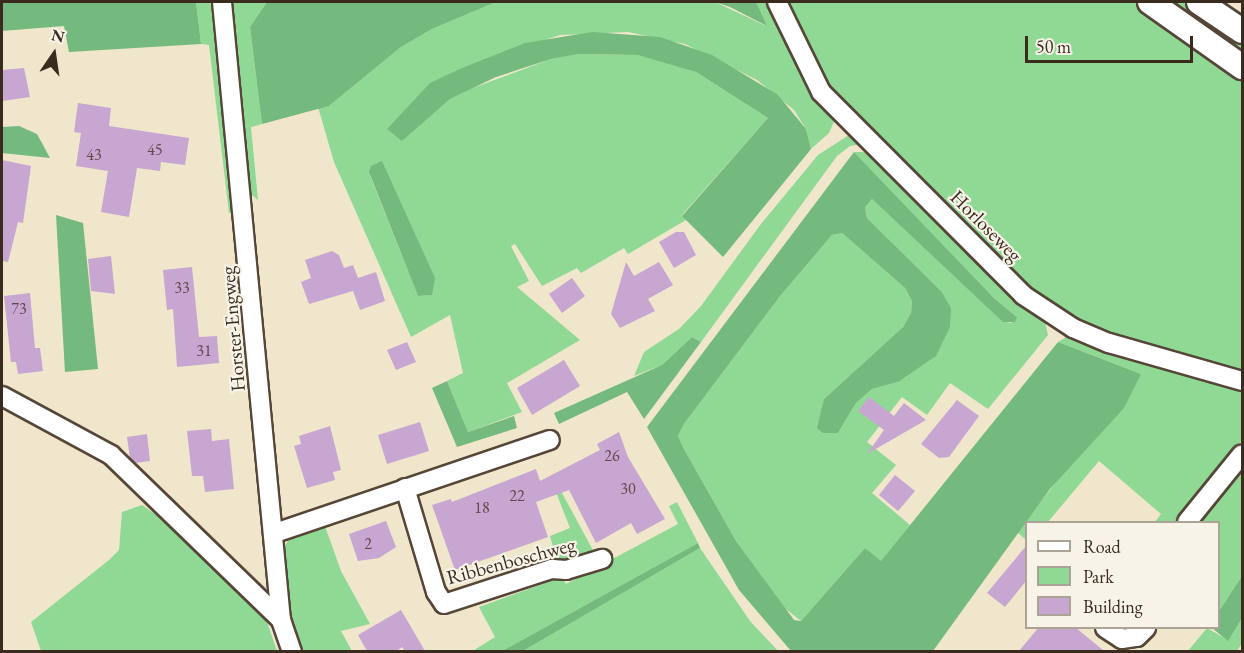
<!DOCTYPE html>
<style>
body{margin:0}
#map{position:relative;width:1244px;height:653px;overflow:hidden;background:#efe6cb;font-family:"EB Garamond",serif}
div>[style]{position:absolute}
.green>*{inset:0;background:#90d994}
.forest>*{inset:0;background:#74b97e}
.building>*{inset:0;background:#c7a6d1}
.roads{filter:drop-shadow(2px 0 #564638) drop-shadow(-2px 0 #564638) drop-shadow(0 2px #564638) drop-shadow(0 -2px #564638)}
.minor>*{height:18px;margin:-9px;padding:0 9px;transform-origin:9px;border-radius:9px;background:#fff}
.secondary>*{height:24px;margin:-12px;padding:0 12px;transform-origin:12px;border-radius:12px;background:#fff}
span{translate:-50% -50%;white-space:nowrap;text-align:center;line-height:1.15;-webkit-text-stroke:4.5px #f7f3e8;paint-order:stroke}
.number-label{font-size:16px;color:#5e494b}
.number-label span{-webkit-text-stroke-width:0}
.street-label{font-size:20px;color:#3b2a1e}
.frame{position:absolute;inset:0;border:3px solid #3b2a1e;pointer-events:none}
.legend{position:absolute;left:1025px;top:521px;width:195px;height:108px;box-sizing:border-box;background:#f7f3e8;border:2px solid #aca397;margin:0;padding:8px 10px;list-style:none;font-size:18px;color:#3b2a1e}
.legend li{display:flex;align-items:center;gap:12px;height:30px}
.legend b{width:30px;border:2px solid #aca397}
.north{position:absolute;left:24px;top:24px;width:60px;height:60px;-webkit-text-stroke:4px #f7f3e8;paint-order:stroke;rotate:13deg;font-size:16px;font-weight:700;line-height:24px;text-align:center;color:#3b2a1e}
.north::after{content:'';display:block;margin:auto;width:21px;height:27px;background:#3b2a1e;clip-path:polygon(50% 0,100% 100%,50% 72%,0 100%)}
.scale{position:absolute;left:1025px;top:36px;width:168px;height:27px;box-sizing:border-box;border:3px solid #3b2a1e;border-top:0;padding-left:8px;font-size:18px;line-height:21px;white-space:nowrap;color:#3b2a1e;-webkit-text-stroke:4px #f7f3e8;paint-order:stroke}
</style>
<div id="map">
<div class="green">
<div style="clip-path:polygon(196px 2px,215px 2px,233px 213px,229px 213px,209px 45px,201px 44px)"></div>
<div style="clip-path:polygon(229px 2px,267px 2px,250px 27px,262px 124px,251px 127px,258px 200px,251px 194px)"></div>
<div style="clip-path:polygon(evenodd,496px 2px,715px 2px,766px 26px,756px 2px,770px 2px,801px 73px,836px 117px,829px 133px,811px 149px,806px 129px,794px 110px,757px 80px,685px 44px,628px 32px,560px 35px,462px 68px,401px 141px,450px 99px,470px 89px,551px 59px,579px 54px,638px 55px,668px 62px,696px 72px,768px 118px,682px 215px,686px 220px,628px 254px,624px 248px,581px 273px,577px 268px,542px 286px,515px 244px,511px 246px,529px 281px,517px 287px,580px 340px,507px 383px,522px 412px,468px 432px,447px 381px,463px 373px,450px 315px,411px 337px,334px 162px,318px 107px,329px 106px,401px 47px,432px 29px,496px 2px,369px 173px,432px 295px,418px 296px,369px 173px)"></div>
<div style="clip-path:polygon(787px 2px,1135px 2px,1242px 76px,1242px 374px,1110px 336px,1030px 291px,826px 86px)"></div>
<div style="clip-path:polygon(1164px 2px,1188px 2px,1242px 40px,1242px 56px)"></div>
<div style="clip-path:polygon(852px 133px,862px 144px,850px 146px,837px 156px,701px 342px,692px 337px,662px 365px,634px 376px,644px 352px,679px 329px,701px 306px,761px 224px,818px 155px)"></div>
<div style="clip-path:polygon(854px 152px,869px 152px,1012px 295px,1045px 322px,1048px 335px,988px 409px,950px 383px,927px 415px,902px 397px,867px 442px,896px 465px,872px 493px,910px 525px,881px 562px,865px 548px,801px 621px,781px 605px,736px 541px,684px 449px,678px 436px,684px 424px,781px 295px,832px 235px,842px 233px,905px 288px,912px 301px,911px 313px,903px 327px,824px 399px,838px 433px,856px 403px,872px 389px,898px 382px,941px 291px,867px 218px,865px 207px,872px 199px,1003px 321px,1011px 323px,1016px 316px,995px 299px)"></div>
<div style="clip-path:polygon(1066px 337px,1242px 388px,1242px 440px,1175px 522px,1155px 522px,1161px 514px,1099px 461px,1048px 522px,1026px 522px,1026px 540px,1017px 532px,1141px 374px,1058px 342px)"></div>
<div style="clip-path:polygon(1242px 468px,1242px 576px,1219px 611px,1218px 522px,1197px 522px)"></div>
<div style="clip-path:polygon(555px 480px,595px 554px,558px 563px,550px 536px,570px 528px,552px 482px)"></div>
<div style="clip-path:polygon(677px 502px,698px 543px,502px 651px,471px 652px,495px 637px,479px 607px,562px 577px,566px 584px,678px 524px,669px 506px)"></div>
<div style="clip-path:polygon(142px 505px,178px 530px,267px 622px,277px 651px,41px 651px,31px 622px,109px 560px,119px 550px,122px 512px)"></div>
<div style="clip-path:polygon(325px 526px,341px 571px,370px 624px,341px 631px,352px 651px,298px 651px,290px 626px,284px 547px,290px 538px)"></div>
<div style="clip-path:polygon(700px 548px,750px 621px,778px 651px,523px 651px)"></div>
<div style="clip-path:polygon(1242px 618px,1242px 643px,1237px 651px,1187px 652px,1207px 628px,1228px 640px)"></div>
</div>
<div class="forest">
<div style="clip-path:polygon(2px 2px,196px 2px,201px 44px,69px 52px,64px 26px,2px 31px)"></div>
<div style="clip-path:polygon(267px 2px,496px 2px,432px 29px,401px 47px,329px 106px,262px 124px,250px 27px)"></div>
<div style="clip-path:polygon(715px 2px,756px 2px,767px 26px,730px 7px)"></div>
<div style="clip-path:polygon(592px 32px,660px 37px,712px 55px,778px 95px,806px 129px,811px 149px,723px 257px,682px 216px,768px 118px,696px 72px,638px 55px,579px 54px,551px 59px,496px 77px,450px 99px,402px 141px,387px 129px,430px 83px,462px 68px,525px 43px)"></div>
<div style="clip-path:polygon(19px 126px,37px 134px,50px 158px,2px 153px,2px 127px)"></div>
<div style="clip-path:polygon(854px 152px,995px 299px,1017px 317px,1015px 322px,1003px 322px,872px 199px,865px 207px,867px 218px,941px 291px,951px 308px,950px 327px,936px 356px,898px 382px,872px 389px,856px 403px,838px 433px,823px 433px,817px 428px,824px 399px,903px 327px,911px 313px,912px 301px,905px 288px,842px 233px,832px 235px,781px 295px,684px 424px,678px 436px,684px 449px,736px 541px,794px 620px,801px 621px,865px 548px,881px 561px,1058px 342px,1141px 374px,1124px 408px,1050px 489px,933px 651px,791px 651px,739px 590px,647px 427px)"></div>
<div style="clip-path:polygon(382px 161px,435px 278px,432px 295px,418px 296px,369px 172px,371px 166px)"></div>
<div style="clip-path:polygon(56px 215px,83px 223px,98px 369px,65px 372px)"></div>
<div style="clip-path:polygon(692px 337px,701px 342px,644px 419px,627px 392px,559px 424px,554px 413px,662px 365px)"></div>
<div style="clip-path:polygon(447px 381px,468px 432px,514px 416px,517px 428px,457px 447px,432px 388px)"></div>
<div style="clip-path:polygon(698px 543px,700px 548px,523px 651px,502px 651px)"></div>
<div style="clip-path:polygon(1242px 576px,1242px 618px,1228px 641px,1212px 628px,1218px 628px,1219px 611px)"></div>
</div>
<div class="building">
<div style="clip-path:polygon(24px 68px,30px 97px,2px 101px,2px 70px)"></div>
<div style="clip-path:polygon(78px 103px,111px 108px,109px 126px,189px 138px,185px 165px,161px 162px,160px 171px,137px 168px,129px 217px,101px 212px,108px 171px,76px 166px,81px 133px,74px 132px)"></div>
<div style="clip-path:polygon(2px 160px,31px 166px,23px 223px,18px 222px,8px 262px,2px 261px)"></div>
<div style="clip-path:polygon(676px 232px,684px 232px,696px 255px,674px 268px,659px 242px)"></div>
<div style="clip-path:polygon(332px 251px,339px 255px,344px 268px,353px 265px,358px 278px,376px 272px,385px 301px,360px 310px,353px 291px,309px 304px,301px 282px,311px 278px,305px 260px)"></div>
<div style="clip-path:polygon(111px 256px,115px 294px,91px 291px,88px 259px)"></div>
<div style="clip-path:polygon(626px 262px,634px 276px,659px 262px,673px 285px,648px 299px,655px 311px,620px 328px,611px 314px)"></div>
<div style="clip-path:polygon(192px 267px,199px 337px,217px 336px,219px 363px,177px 367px,173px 309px,167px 310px,163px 270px)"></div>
<div style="clip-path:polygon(572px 278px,585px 296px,562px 313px,549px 294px)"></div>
<div style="clip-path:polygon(30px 293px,35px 348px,40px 348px,43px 371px,18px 374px,16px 362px,11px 362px,4px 296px)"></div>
<div style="clip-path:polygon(407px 342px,416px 362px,396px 370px,387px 350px)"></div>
<div style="clip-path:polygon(564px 360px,580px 386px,532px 415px,517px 388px)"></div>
<div style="clip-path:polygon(869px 397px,894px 416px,904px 403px,926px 420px,867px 454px,884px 430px,858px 411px)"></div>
<div style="clip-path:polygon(957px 400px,979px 416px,949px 457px,939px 458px,921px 444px)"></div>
<div style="clip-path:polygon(420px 422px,429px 451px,387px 464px,378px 435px)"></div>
<div style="clip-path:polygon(330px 426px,341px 470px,333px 472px,335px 480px,307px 488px,294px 446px,301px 444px,299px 436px)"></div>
<div style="clip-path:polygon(211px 429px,212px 441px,229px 439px,234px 489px,205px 492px,203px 476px,192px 476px,187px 431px)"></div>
<div style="clip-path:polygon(619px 432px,628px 457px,665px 519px,637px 534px,631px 523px,596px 543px,569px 490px,536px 502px,548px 537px,455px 570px,432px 505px,451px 499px,452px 502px,536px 469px,540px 481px,600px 450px,597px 444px)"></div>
<div style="clip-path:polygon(147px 434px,150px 461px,135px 463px,130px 458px,127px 437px)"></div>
<div style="clip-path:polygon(895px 475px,915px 491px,898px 511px,879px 495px)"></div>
<div style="clip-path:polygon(386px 521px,396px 547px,379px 558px,358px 561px,349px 534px)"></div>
<div style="clip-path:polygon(1026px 546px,1026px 581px,1005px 607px,987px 593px)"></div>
<div style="clip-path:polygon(401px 610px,425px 651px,405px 651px,402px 647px,397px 651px,367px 651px,358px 635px)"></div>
<div style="clip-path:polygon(1039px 627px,1075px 627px,1104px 651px,1019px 651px)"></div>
</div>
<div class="roads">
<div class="minor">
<div style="left:222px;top:2px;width:621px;rotate:84.55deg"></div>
<div style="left:281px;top:620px;width:34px;rotate:71deg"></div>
<div style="left:777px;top:2px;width:100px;rotate:63.9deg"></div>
<div style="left:821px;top:92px;width:286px;rotate:45.1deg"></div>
<div style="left:1023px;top:295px;width:60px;rotate:33.4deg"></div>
<div style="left:1073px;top:328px;width:39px;rotate:23deg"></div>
<div style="left:1109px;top:343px;width:138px;rotate:15.9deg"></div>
<div style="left:2px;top:396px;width:124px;rotate:28.4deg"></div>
<div style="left:111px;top:455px;width:237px;rotate:44.1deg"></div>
<div style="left:405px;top:488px;width:109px;rotate:73.4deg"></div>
<div style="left:436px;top:592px;width:14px;rotate:56deg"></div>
<div style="left:444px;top:604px;width:114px;rotate:-18deg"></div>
<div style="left:552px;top:569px;width:14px;rotate:4deg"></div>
<div style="left:566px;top:570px;width:38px;rotate:-17deg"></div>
<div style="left:1187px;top:522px;width:87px;rotate:-51deg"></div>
<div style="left:275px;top:533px;width:290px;rotate:-18.7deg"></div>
<div style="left:1105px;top:628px;width:20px;rotate:33deg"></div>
<div style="left:1122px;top:639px;width:15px;rotate:-8deg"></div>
<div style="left:1137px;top:637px;width:13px;rotate:-45deg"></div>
</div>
<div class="secondary">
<div style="left:1150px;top:2px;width:113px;rotate:35.2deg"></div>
<div style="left:1199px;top:2px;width:52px;rotate:34deg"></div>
</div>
</div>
<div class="number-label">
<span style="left:155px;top:150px">45</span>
<span style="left:94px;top:155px">43</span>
<span style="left:182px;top:288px">33</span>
<span style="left:19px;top:309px">73</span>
<span style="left:204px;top:351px">31</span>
<span style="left:612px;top:456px">26</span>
<span style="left:628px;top:489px">30</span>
<span style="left:517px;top:496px">22</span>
<span style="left:482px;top:508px">18</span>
<span style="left:368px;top:544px">2</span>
</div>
<div class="street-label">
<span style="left:986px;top:226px;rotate:45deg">Horloseweg</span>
<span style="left:233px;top:329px;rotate:-95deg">Horster-Engweg</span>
<span style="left:511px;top:561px;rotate:-15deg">Ribbenboschweg</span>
</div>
<div class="frame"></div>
<ul class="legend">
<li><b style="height:8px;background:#fff"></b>Road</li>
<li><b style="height:16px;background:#90d994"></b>Park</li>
<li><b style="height:16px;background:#c7a6d1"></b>Building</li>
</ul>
<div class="north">N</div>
<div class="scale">50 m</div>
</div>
